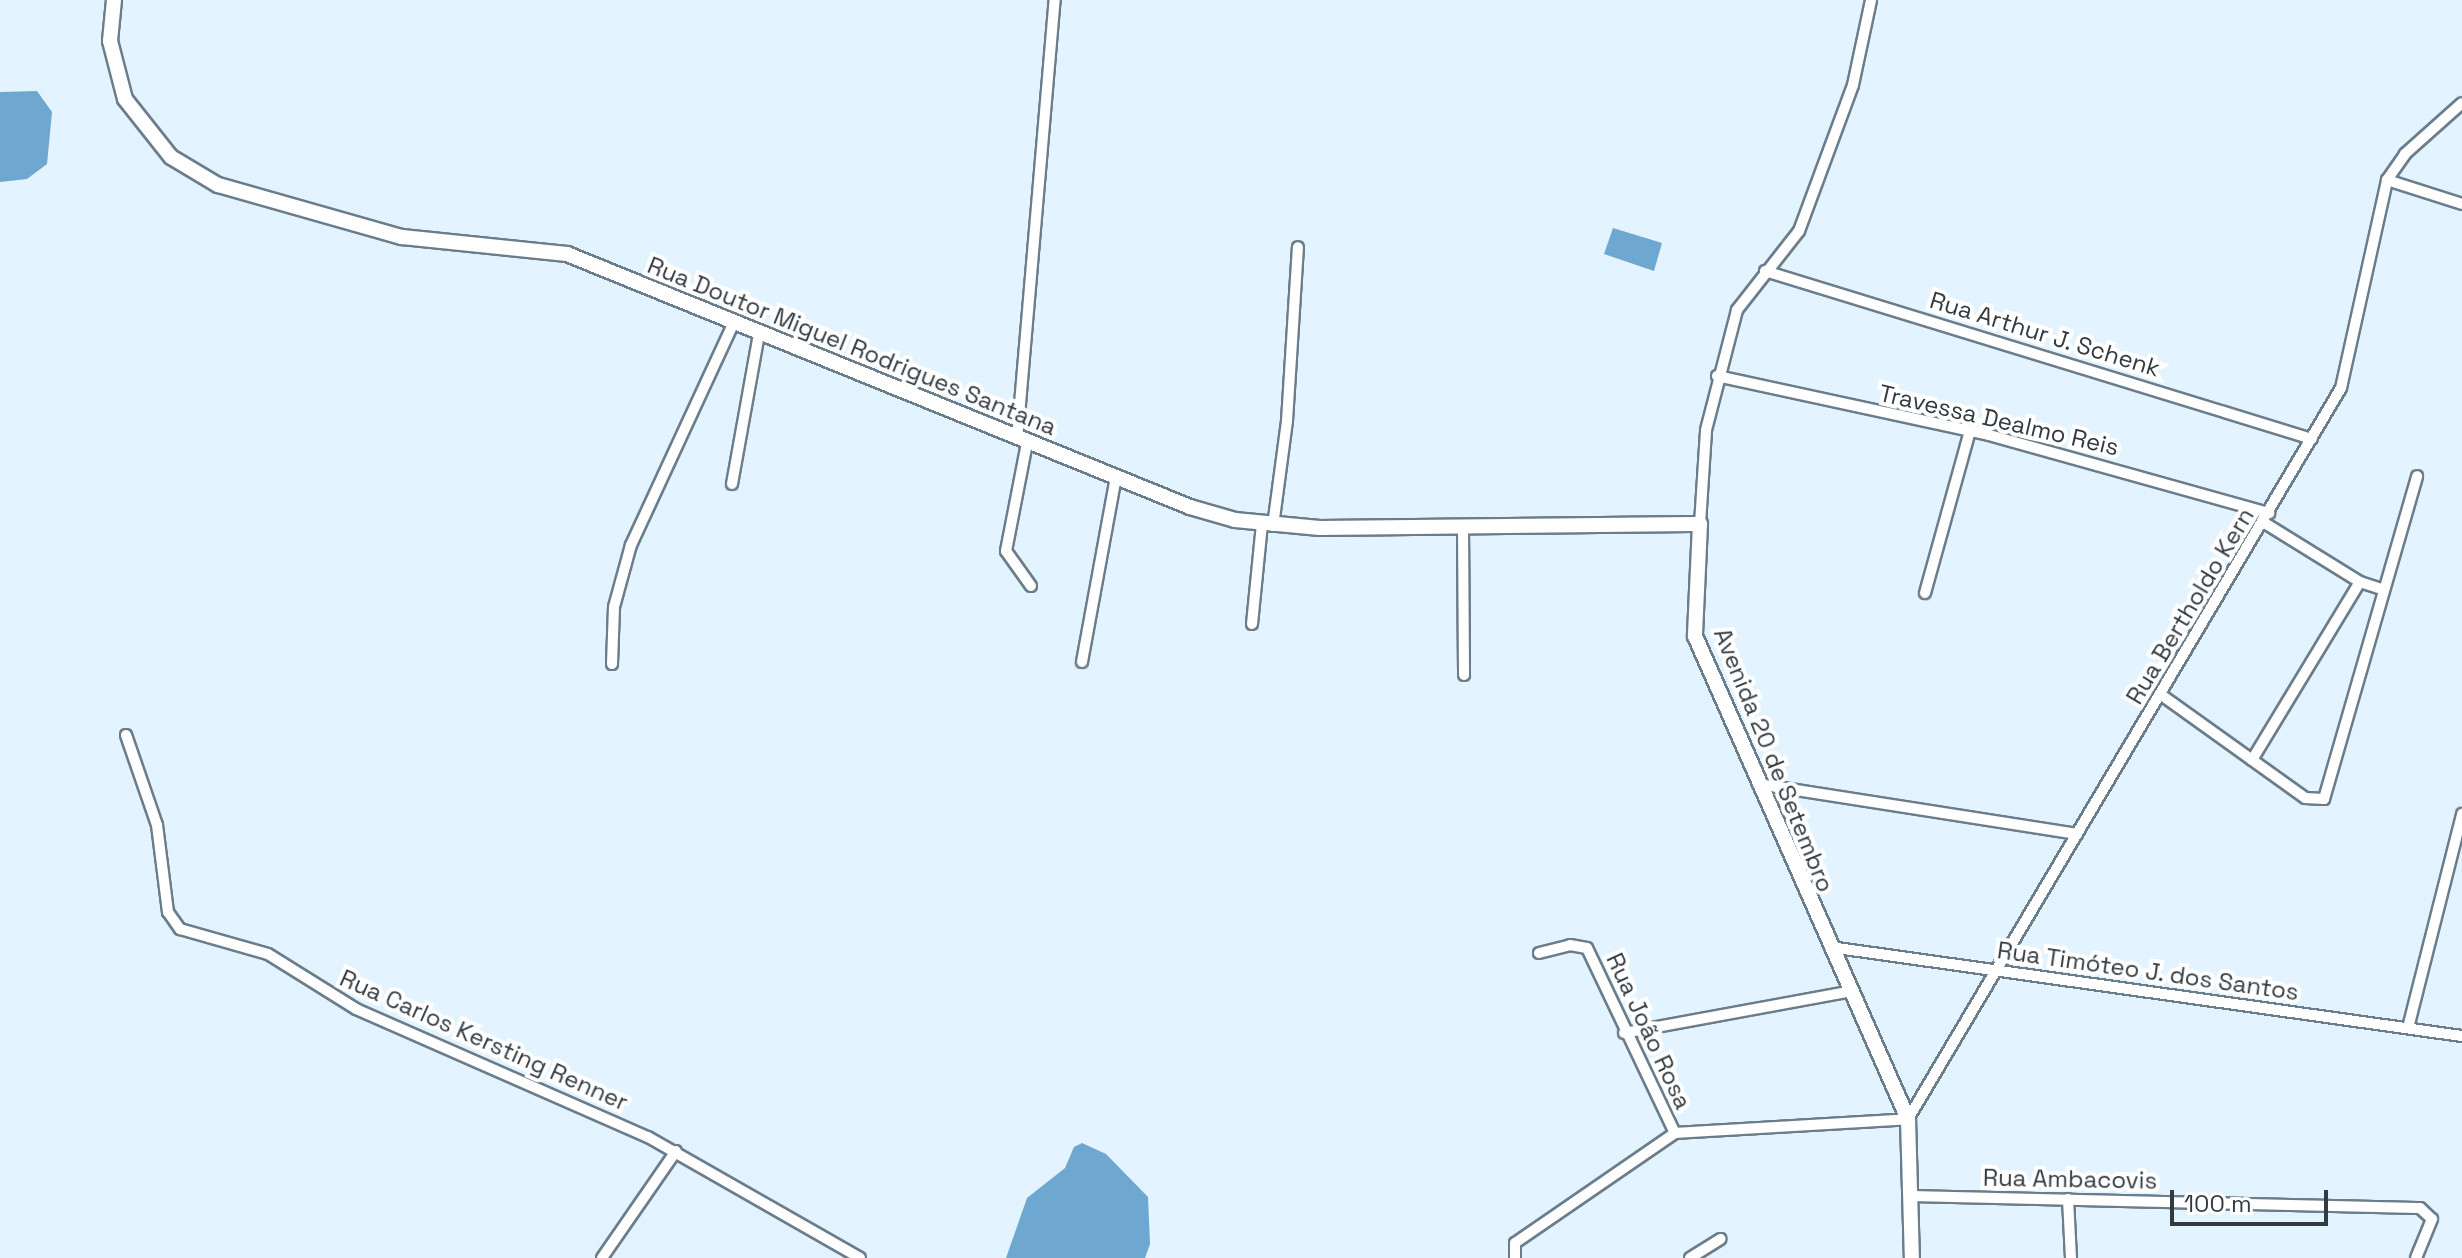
<!DOCTYPE html>
<meta charset="utf-8">
<style>
body{margin:0}
#map{position:relative;width:2462px;height:1258px;overflow:hidden;background:#e3f3ff;font-family:"Space Grotesk",sans-serif}
div>[style]{position:absolute}
.water>*{inset:0;background:#6ea7cf}
.roads{filter:drop-shadow(2px 0 #6b7d8b) drop-shadow(-2px 0 #6b7d8b) drop-shadow(0 2px #6b7d8b) drop-shadow(0 -2px #6b7d8b)}
.street>*{height:10px;margin:-5px;padding:0 5px;transform-origin:5px;border-radius:5px;background:#fff}
.secondary>*{height:14px;margin:-7px;padding:0 7px;transform-origin:7px;border-radius:7px;background:#fff}
span{translate:-50% -50%;white-space:nowrap;text-align:center;line-height:1.15;-webkit-text-stroke:8px #fff;paint-order:stroke}
.street-label{font-size:24px;color:#333b41}
.scale{position:absolute;left:2170px;top:1190px;width:158px;height:36px;box-sizing:border-box;border:4px solid #333b41;border-top:0;padding-left:10px;font-size:24px;line-height:28px;white-space:nowrap;color:#333b41;-webkit-text-stroke:6px #fff;paint-order:stroke}
</style>
<div id="map">
<div class="water">
<div style="clip-path:polygon(37px 91px,52px 112px,47px 164px,27px 179px,0 182px,0 92px)"></div>
<div style="clip-path:polygon(1613px 228px,1662px 243px,1654px 271px,1604px 254px)"></div>
<div style="clip-path:polygon(1082px 1143px,1106px 1154px,1148px 1197px,1150px 1244px,1145px 1258px,1006px 1258px,1027px 1198px,1065px 1168px,1074px 1147px)"></div>
</div>
<div class="roads">
<div class="street">
<div style="left:2387px;top:180px;width:79px;rotate:17.7deg"></div>
<div style="left:1765px;top:271px;width:572px;rotate:17.07deg"></div>
<div style="left:1717px;top:376px;width:278px;rotate:12.2deg"></div>
<div style="left:1989px;top:435px;width:291px;rotate:15.6deg"></div>
<div style="left:1017px;top:439px;width:441px;rotate:-85.1deg"></div>
<div style="left:1027px;top:443px;width:110px;rotate:101deg"></div>
<div style="left:1006px;top:551px;width:43px;rotate:54.5deg"></div>
<div style="left:732px;top:484px;width:152px;rotate:-79.8deg"></div>
<div style="left:2263px;top:522px;width:114px;rotate:31.7deg"></div>
<div style="left:2360px;top:582px;width:25px;rotate:18deg"></div>
<div style="left:1700px;top:524px;width:94px;rotate:-86.3deg"></div>
<div style="left:1706px;top:430px;width:124px;rotate:-75.5deg"></div>
<div style="left:1737px;top:310px;width:100px;rotate:-51.9deg"></div>
<div style="left:1799px;top:231px;width:156px;rotate:-69.7deg"></div>
<div style="left:1853px;top:85px;width:87px;rotate:-78deg"></div>
<div style="left:1273px;top:526px;width:106px;rotate:-82.4deg"></div>
<div style="left:1287px;top:421px;width:174px;rotate:-86.4deg"></div>
<div style="left:1463px;top:527px;width:148px;rotate:89.6deg"></div>
<div style="left:1925px;top:593px;width:168px;rotate:-74.5deg"></div>
<div style="left:1252px;top:624px;width:100px;rotate:-84.3deg"></div>
<div style="left:1082px;top:662px;width:189px;rotate:-79.6deg"></div>
<div style="left:612px;top:664px;width:57px;rotate:-88deg"></div>
<div style="left:614px;top:607px;width:64px;rotate:-74.7deg"></div>
<div style="left:631px;top:545px;width:243px;rotate:-65.2deg"></div>
<div style="left:2160px;top:694px;width:178px;rotate:35.6deg"></div>
<div style="left:2305px;top:798px;width:19px;rotate:3deg"></div>
<div style="left:2324px;top:799px;width:336px;rotate:-73.9deg"></div>
<div style="left:126px;top:735px;width:95px;rotate:71deg"></div>
<div style="left:157px;top:825px;width:88px;rotate:82.8deg"></div>
<div style="left:168px;top:912px;width:21px;rotate:55deg"></div>
<div style="left:180px;top:929px;width:91px;rotate:15.9deg"></div>
<div style="left:268px;top:954px;width:104px;rotate:32deg"></div>
<div style="left:356px;top:1009px;width:319px;rotate:23.7deg"></div>
<div style="left:648px;top:1137px;width:244px;rotate:29.7deg"></div>
<div style="left:2252px;top:760px;width:208px;rotate:-58.8deg"></div>
<div style="left:1758px;top:784px;width:323px;rotate:8.9deg"></div>
<div style="left:1830px;top:947px;width:638px;rotate:8.02deg"></div>
<div style="left:1539px;top:953px;width:32px;rotate:-14deg"></div>
<div style="left:1570px;top:945px;width:17px;rotate:10deg"></div>
<div style="left:1587px;top:948px;width:205px;rotate:64.6deg"></div>
<div style="left:2408px;top:1028px;width:221px;rotate:-75.8deg"></div>
<div style="left:1624px;top:1033px;width:228px;rotate:-10.4deg"></div>
<div style="left:1911px;top:1196px;width:509px;rotate:1.35deg"></div>
<div style="left:2420px;top:1208px;width:16px;rotate:43deg"></div>
<div style="left:2432px;top:1219px;width:42px;rotate:112.3deg"></div>
<div style="left:2068px;top:1199px;width:59px;rotate:87.1deg"></div>
<div style="left:602px;top:1258px;width:130px;rotate:-55.3deg"></div>
<div style="left:1515px;top:1258px;width:15px;rotate:-90deg"></div>
<div style="left:1515px;top:1243px;width:194px;rotate:-34.5deg"></div>
<div style="left:1675px;top:1133px;width:233px;rotate:-3.4deg"></div>
<div style="left:1908px;top:1119px;width:850px;rotate:-59.36deg"></div>
<div style="left:2341px;top:388px;width:213px;rotate:-77.5deg"></div>
<div style="left:2387px;top:180px;width:32px;rotate:-55deg"></div>
<div style="left:2405px;top:154px;width:76px;rotate:-41.8deg"></div>
<div style="left:1690px;top:1258px;width:36px;rotate:-32deg"></div>
</div>
<div class="secondary">
<div style="left:114px;top:0;width:41px;rotate:95.6deg"></div>
<div style="left:110px;top:41px;width:60px;rotate:75.5deg"></div>
<div style="left:125px;top:99px;width:74px;rotate:51.6deg"></div>
<div style="left:171px;top:157px;width:55px;rotate:30.8deg"></div>
<div style="left:218px;top:185px;width:191px;rotate:15.8deg"></div>
<div style="left:402px;top:237px;width:166px;rotate:5.9deg"></div>
<div style="left:567px;top:254px;width:672px;rotate:22.1deg"></div>
<div style="left:1190px;top:507px;width:47px;rotate:16.1deg"></div>
<div style="left:1235px;top:520px;width:85px;rotate:5.4deg"></div>
<div style="left:1320px;top:528px;width:380px;rotate:-0.6deg"></div>
<div style="left:1700px;top:524px;width:112px;rotate:92.6deg"></div>
<div style="left:1695px;top:636px;width:528px;rotate:66.2deg"></div>
<div style="left:1908px;top:1119px;width:139px;rotate:88.4deg"></div>
</div>
</div>
<div class="street-label">
<span style="left:2045px;top:334px;rotate:17deg">Rua Arthur J. Schenk</span>
<span style="left:852px;top:346px;rotate:22deg">Rua Doutor Miguel Rodrigues Santana</span>
<span style="left:1999px;top:420px;rotate:13deg">Travessa Dealmo Reis</span>
<span style="left:2190px;top:606px;rotate:-59deg">Rua Bertholdo Kern</span>
<span style="left:1774px;top:760px;rotate:68deg">Avenida 20 de Setembro</span>
<span style="left:2148px;top:971px;rotate:8deg">Rua Timóteo J. dos Santos</span>
<span style="left:1649px;top:1031px;rotate:65deg">Rua João Rosa</span>
<span style="left:484px;top:1040px;rotate:24deg">Rua Carlos Kersting Renner</span>
<span style="left:2070px;top:1179px;rotate:1deg">Rua Ambacovis</span>
</div>
<div class="scale">100 m</div>
</div>
